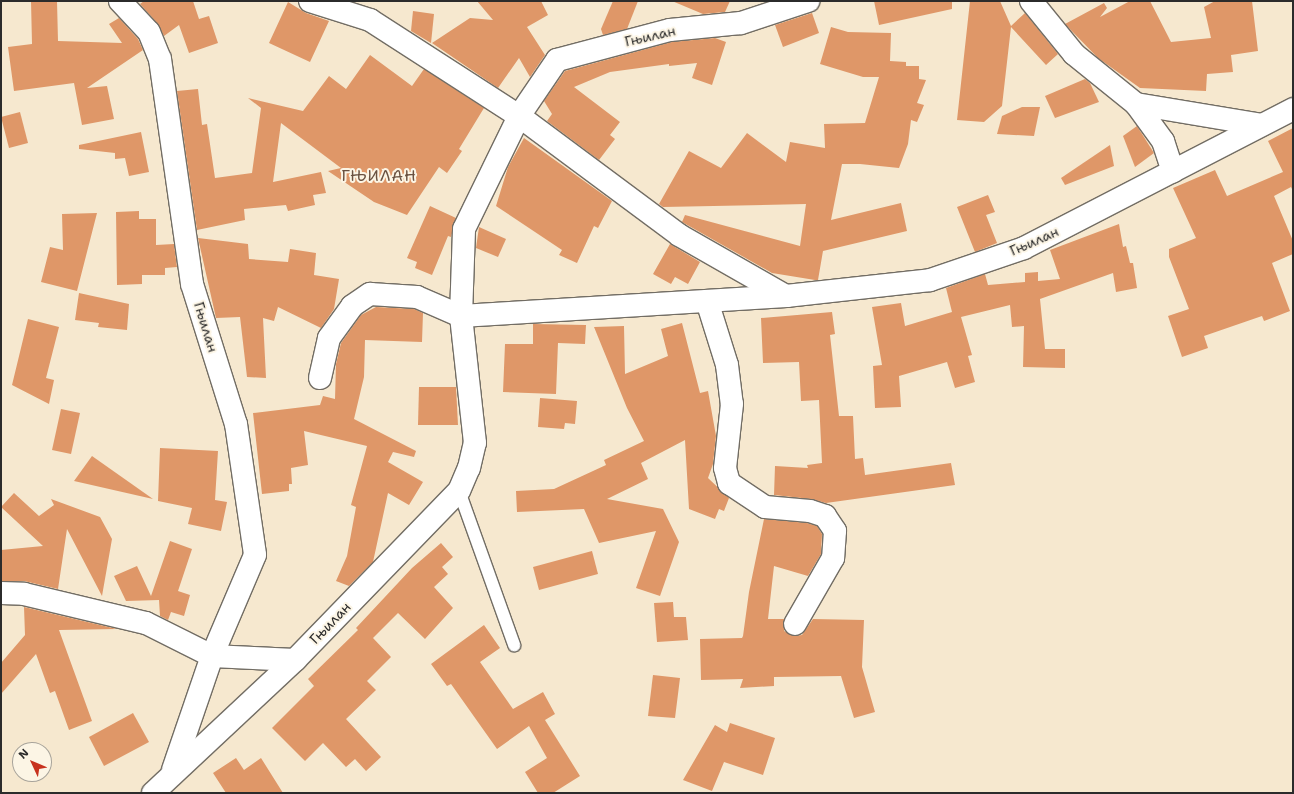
<!DOCTYPE html>
<meta charset="utf-8">
<style>
body{margin:0}
#map{position:relative;width:1294px;height:794px;overflow:hidden;background:#f6e8cf;font-family:"Shantell Sans",sans-serif}
div>[style]{position:absolute}
.building>*{inset:0;background:#df9768}
.roads{filter:drop-shadow(1px 0 #726d64) drop-shadow(-1px 0 #726d64) drop-shadow(0 1px #726d64) drop-shadow(0 -1px #726d64)}
.service>*{height:12px;margin:-6px;padding:0 6px;transform-origin:6px;border-radius:6px;background:#fff}
.minor>*{height:22px;margin:-11px;padding:0 11px;transform-origin:11px;border-radius:11px;background:#fff}
span{translate:-50% -50%;white-space:nowrap;text-align:center;line-height:1.15;-webkit-text-stroke:4px #fcf5e5;paint-order:stroke}
.street-label{font-size:14px;color:#2b2b2b}
.quarter-label{font-size:16px;color:#6a5140;letter-spacing:1px}
.frame{position:absolute;inset:0;border:2px solid #2b2b2b;pointer-events:none}
.north{position:absolute;left:12px;top:742px;width:40px;height:40px;box-sizing:border-box;background:#fcf5e5;border:1px solid #a8a49b;border-radius:50%;rotate:314deg;font-size:11px;font-weight:700;line-height:16px;text-align:center;color:#2b2b2b}
.north::after{content:'';display:block;margin:auto;width:14px;height:18px;background:#c8321e;clip-path:polygon(50% 0,100% 100%,50% 72%,0 100%)}
</style>
<div id="map">
<div class="building">
<div style="clip-path:polygon(31px 1px,57px 1px,58px 41px,122px 43px,109px 24px,119px 18px,138px 39px,143px 50px,87px 88px,107px 86px,114px 119px,82px 125px,74px 83px,14px 91px,8px 47px,32px 44px)"></div>
<div style="clip-path:polygon(144px 1px,193px 1px,199px 19px,209px 16px,218px 43px,189px 53px,179px 25px,164px 36px,158px 24px,140px 4px)"></div>
<div style="clip-path:polygon(477px 1px,541px 1px,548px 15px,527px 27px,545px 55px,530px 77px,519px 58px,498px 88px,432px 43px,470px 18px,493px 20px)"></div>
<div style="clip-path:polygon(613px 1px,638px 1px,627px 29px,603px 35px,601px 29px)"></div>
<div style="clip-path:polygon(672px 1px,730px 1px,725px 12px,703px 14px)"></div>
<div style="clip-path:polygon(874px 1px,952px 1px,952px 9px,879px 25px)"></div>
<div style="clip-path:polygon(970px 1px,1000px 1px,1011px 26px,1025px 13px,1058px 54px,1046px 65px,1011px 27px,1002px 106px,984px 122px,957px 120px)"></div>
<div style="clip-path:polygon(1130px 1px,1150px 1px,1171px 42px,1211px 38px,1204px 7px,1215px 1px,1252px 1px,1258px 51px,1231px 55px,1233px 72px,1207px 74px,1206px 91px,1140px 88px,1098px 58px,1065px 24px,1104px 3px,1107px 8px,1100px 17px)"></div>
<div style="clip-path:polygon(288px 2px,306px 13px,329px 21px,310px 62px,269px 43px)"></div>
<div style="clip-path:polygon(413px 11px,434px 14px,431px 43px,411px 31px)"></div>
<div style="clip-path:polygon(812px 13px,819px 33px,783px 47px,775px 25px)"></div>
<div style="clip-path:polygon(831px 27px,848px 32px,891px 33px,890px 61px,906px 62px,906px 66px,919px 66px,919px 79px,926px 80px,917px 103px,924px 105px,917px 122px,911px 120px,908px 144px,899px 168px,860px 164px,842px 164px,831px 220px,901px 203px,907px 231px,823px 251px,818px 280px,815px 280px,772px 273px,682px 222px,685px 215px,800px 246px,806px 204px,663px 207px,659px 204px,689px 151px,721px 168px,747px 133px,786px 162px,790px 142px,825px 148px,824px 124px,865px 123px,879px 77px,863px 77px,820px 64px)"></div>
<div style="clip-path:polygon(715px 38px,726px 42px,712px 85px,692px 78px,697px 63px,669px 66px,669px 64px,610px 72px,574px 87px,620px 122px,610px 135px,615px 139px,599px 160px,547px 121px,552px 114px,544px 101px,565px 71px,672px 42px)"></div>
<div style="clip-path:polygon(370px 55px,412px 86px,424px 69px,484px 108px,459px 149px,462px 151px,447px 173px,439px 167px,407px 215px,374px 202px,328px 171px,341px 168px,281px 123px,273px 182px,321px 172px,326px 193px,313px 195px,315px 205px,288px 211px,286px 205px,244px 209px,245px 220px,197px 230px,177px 91px,198px 89px,202px 125px,207px 124px,215px 178px,252px 173px,261px 108px,248px 98px,303px 111px,329px 76px,346px 89px)"></div>
<div style="clip-path:polygon(1085px 79px,1090px 83px,1099px 102px,1055px 118px,1045px 96px)"></div>
<div style="clip-path:polygon(1022px 107px,1040px 107px,1034px 136px,997px 134px,1002px 116px)"></div>
<div style="clip-path:polygon(20px 112px,28px 143px,9px 148px,1px 117px)"></div>
<div style="clip-path:polygon(1137px 126px,1154px 153px,1135px 167px,1123px 136px)"></div>
<div style="clip-path:polygon(1293px 128px,1293px 191px,1291px 187px,1274px 196px,1293px 241px,1293px 254px,1272px 263px,1290px 311px,1264px 321px,1262px 316px,1204px 336px,1208px 348px,1182px 357px,1168px 316px,1189px 309px,1169px 257px,1169px 249px,1196px 238px,1173px 188px,1215px 170px,1227px 196px,1283px 172px,1268px 141px)"></div>
<div style="clip-path:polygon(141px 132px,149px 172px,129px 176px,125px 158px,115px 159px,115px 153px,79px 149px,79px 145px)"></div>
<div style="clip-path:polygon(524px 138px,612px 201px,598px 228px,594px 226px,577px 263px,559px 255px,562px 250px,496px 206px,508px 167px)"></div>
<div style="clip-path:polygon(1110px 145px,1114px 166px,1065px 185px,1061px 178px)"></div>
<div style="clip-path:polygon(988px 195px,995px 212px,986px 215px,997px 243px,975px 252px,957px 207px)"></div>
<div style="clip-path:polygon(430px 206px,456px 218px,451px 237px,448px 236px,432px 275px,415px 268px,417px 262px,407px 258px)"></div>
<div style="clip-path:polygon(139px 211px,139px 219px,156px 219px,156px 245px,174px 244px,177px 267px,165px 268px,165px 275px,142px 275px,142px 284px,117px 285px,116px 212px)"></div>
<div style="clip-path:polygon(97px 213px,77px 291px,41px 282px,50px 247px,63px 250px,62px 214px)"></div>
<div style="clip-path:polygon(1119px 224px,1123px 247px,1126px 246px,1130px 263px,1133px 263px,1137px 288px,1116px 292px,1113px 273px,1040px 299px,1045px 349px,1065px 349px,1065px 368px,1023px 367px,1024px 326px,1012px 327px,1010px 305px,961px 317px,972px 355px,968px 356px,975px 382px,955px 388px,947px 362px,899px 376px,901px 407px,875px 408px,873px 366px,882px 365px,872px 307px,901px 303px,905px 326px,952px 312px,946px 288px,985px 274px,988px 285px,1025px 282px,1025px 273px,1038px 272px,1038px 281px,1060px 279px,1050px 250px)"></div>
<div style="clip-path:polygon(479px 227px,506px 239px,498px 257px,476px 248px)"></div>
<div style="clip-path:polygon(198px 238px,248px 244px,249px 259px,288px 262px,290px 249px,316px 253px,314px 275px,339px 279px,334px 309px,321px 328px,278px 307px,274px 321px,263px 318px,266px 378px,247px 377px,240px 317px,216px 318px)"></div>
<div style="clip-path:polygon(670px 244px,700px 262px,688px 284px,675px 277px,671px 284px,653px 274px)"></div>
<div style="clip-path:polygon(79px 293px,129px 304px,127px 330px,98px 327px,99px 323px,75px 320px)"></div>
<div style="clip-path:polygon(376px 307px,414px 309px,423px 313px,422px 342px,365px 340px,364px 377px,354px 419px,416px 451px,414px 457px,393px 452px,388px 462px,423px 482px,409px 505px,388px 493px,373px 562px,349px 586px,336px 581px,347px 556px,356px 507px,351px 505px,367px 446px,304px 431px,308px 465px,291px 468px,292px 484px,289px 484px,289px 491px,262px 494px,253px 413px,320px 405px,323px 396px,335px 399px,336px 364px,341px 343px,361px 315px)"></div>
<div style="clip-path:polygon(832px 312px,835px 334px,830px 335px,839px 416px,853px 416px,855px 459px,863px 458px,865px 475px,951px 463px,955px 485px,826px 503px,811px 499px,774px 495px,775px 466px,808px 468px,807px 465px,822px 463px,819px 400px,801px 401px,799px 362px,763px 363px,761px 318px)"></div>
<div style="clip-path:polygon(28px 319px,59px 327px,46px 378px,54px 380px,49px 404px,12px 385px)"></div>
<div style="clip-path:polygon(682px 323px,700px 393px,708px 391px,716px 436px,713px 464px,708px 478px,729px 498px,724px 511px,719px 509px,715px 519px,689px 509px,685px 440px,641px 463px,648px 479px,607px 499px,663px 509px,679px 542px,660px 596px,636px 588px,656px 531px,599px 543px,584px 509px,517px 512px,516px 491px,554px 489px,606px 465px,604px 460px,644px 441px,627px 408px,594px 327px,624px 326px,625px 374px,668px 356px,661px 329px)"></div>
<div style="clip-path:polygon(533px 324px,586px 325px,585px 344px,558px 343px,556px 394px,503px 392px,505px 344px,533px 344px)"></div>
<div style="clip-path:polygon(419px 387px,456px 387px,458px 425px,418px 425px)"></div>
<div style="clip-path:polygon(540px 398px,577px 401px,575px 424px,565px 423px,564px 429px,538px 427px)"></div>
<div style="clip-path:polygon(61px 409px,80px 413px,71px 454px,52px 450px)"></div>
<div style="clip-path:polygon(160px 448px,218px 451px,215px 500px,227px 502px,221px 531px,188px 524px,192px 508px,158px 501px)"></div>
<div style="clip-path:polygon(92px 456px,153px 499px,74px 481px)"></div>
<div style="clip-path:polygon(14px 493px,39px 516px,54px 505px,51px 499px,100px 517px,112px 539px,102px 596px,67px 529px,58px 589px,24px 581px,1px 581px,1px 550px,43px 546px,1px 507px)"></div>
<div style="clip-path:polygon(764px 519px,807px 523px,817px 526px,822px 534px,821px 554px,808px 576px,774px 566px,768px 619px,784px 619px,784px 631px,795px 636px,802px 635px,813px 619px,864px 620px,862px 667px,875px 712px,854px 718px,841px 676px,774px 677px,774px 686px,740px 688px,743px 679px,701px 680px,700px 639px,742px 638px,743px 636px,749px 592px)"></div>
<div style="clip-path:polygon(170px 541px,192px 549px,178px 591px,190px 595px,184px 616px,171px 612px,168px 620px,160px 616px,159px 600px,126px 601px,114px 576px,137px 566px,151px 596px)"></div>
<div style="clip-path:polygon(441px 543px,453px 557px,442px 567px,448px 574px,434px 587px,453px 608px,425px 639px,398px 613px,373px 638px,391px 657px,367px 681px,376px 690px,346px 719px,381px 757px,366px 771px,355px 759px,346px 767px,323px 743px,305px 761px,272px 728px,314px 686px,308px 679px,358px 630px,356px 628px,412px 568px)"></div>
<div style="clip-path:polygon(592px 551px,598px 574px,539px 590px,533px 567px)"></div>
<div style="clip-path:polygon(673px 602px,674px 617px,686px 617px,688px 640px,657px 642px,654px 603px)"></div>
<div style="clip-path:polygon(24px 607px,117px 629px,59px 630px,92px 721px,69px 730px,55px 691px,50px 693px,36px 654px,1px 694px,1px 663px,25px 635px)"></div>
<div style="clip-path:polygon(484px 625px,500px 648px,480px 662px,513px 709px,543px 692px,555px 714px,545px 720px,580px 776px,553px 793px,538px 793px,525px 772px,547px 758px,529px 726px,497px 749px,451px 684px,447px 686px,431px 664px)"></div>
<div style="clip-path:polygon(653px 675px,680px 678px,675px 718px,648px 716px)"></div>
<div style="clip-path:polygon(133px 713px,149px 742px,104px 766px,89px 737px)"></div>
<div style="clip-path:polygon(730px 723px,775px 738px,763px 775px,724px 762px,712px 791px,683px 780px,715px 725px,727px 732px)"></div>
<div style="clip-path:polygon(236px 758px,244px 770px,261px 758px,283px 793px,226px 793px,213px 773px)"></div>
</div>
<div class="roads">
<div class="service">
<div style="left:459px;top:491px;width:164px;rotate:70.3deg"></div>
</div>
<div class="minor">
<div style="left:120px;top:1px;width:42px;rotate:46.9deg"></div>
<div style="left:149px;top:32px;width:29px;rotate:68deg"></div>
<div style="left:160px;top:59px;width:227px;rotate:81.9deg"></div>
<div style="left:192px;top:284px;width:147px;rotate:72.6deg"></div>
<div style="left:236px;top:424px;width:132px;rotate:81.7deg"></div>
<div style="left:255px;top:555px;width:110px;rotate:113.1deg"></div>
<div style="left:212px;top:656px;width:120px;rotate:108.9deg"></div>
<div style="left:310px;top:1px;width:63px;rotate:17.6deg"></div>
<div style="left:370px;top:20px;width:177px;rotate:32.8deg"></div>
<div style="left:519px;top:116px;width:199px;rotate:36.6deg"></div>
<div style="left:679px;top:235px;width:123px;rotate:29.7deg"></div>
<div style="left:1031px;top:1px;width:68px;rotate:50.9deg"></div>
<div style="left:1074px;top:54px;width:80px;rotate:38.9deg"></div>
<div style="left:1136px;top:104px;width:127px;rotate:9.5deg"></div>
<div style="left:1136px;top:104px;width:46px;rotate:53.9deg"></div>
<div style="left:1163px;top:141px;width:32px;rotate:72deg"></div>
<div style="left:707px;top:301px;width:67px;rotate:72.6deg"></div>
<div style="left:727px;top:365px;width:39px;rotate:83deg"></div>
<div style="left:732px;top:404px;width:64px;rotate:96.2deg"></div>
<div style="left:725px;top:468px;width:16px;rotate:75deg"></div>
<div style="left:729px;top:483px;width:43px;rotate:33.7deg"></div>
<div style="left:765px;top:507px;width:45px;rotate:5.1deg"></div>
<div style="left:810px;top:511px;width:16px;rotate:18deg"></div>
<div style="left:825px;top:516px;width:18px;rotate:56deg"></div>
<div style="left:835px;top:531px;width:27px;rotate:94deg"></div>
<div style="left:833px;top:558px;width:76px;rotate:119.9deg"></div>
<div style="left:320px;top:378px;width:41px;rotate:-77.3deg"></div>
<div style="left:329px;top:338px;width:39px;rotate:-54deg"></div>
<div style="left:352px;top:306px;width:22px;rotate:-34deg"></div>
<div style="left:370px;top:294px;width:47px;rotate:3.7deg"></div>
<div style="left:417px;top:297px;width:48px;rotate:23.4deg"></div>
<div style="left:461px;top:316px;width:326px;rotate:-3.5deg"></div>
<div style="left:786px;top:296px;width:145px;rotate:-6.3deg"></div>
<div style="left:930px;top:280px;width:99px;rotate:-18.8deg"></div>
<div style="left:1024px;top:248px;width:303px;rotate:-27.3deg"></div>
<div style="left:1px;top:593px;width:23px;rotate:2deg"></div>
<div style="left:24px;top:594px;width:125px;rotate:13.4deg"></div>
<div style="left:146px;top:623px;width:74px;rotate:26.6deg"></div>
<div style="left:212px;top:656px;width:83px;rotate:2.8deg"></div>
<div style="left:153px;top:793px;width:195px;rotate:-43.1deg"></div>
<div style="left:295px;top:660px;width:235px;rotate:-45.9deg"></div>
<div style="left:459px;top:491px;width:25px;rotate:-67deg"></div>
<div style="left:469px;top:468px;width:26px;rotate:-77deg"></div>
<div style="left:475px;top:443px;width:128px;rotate:-96.3deg"></div>
<div style="left:461px;top:316px;width:87px;rotate:-88deg"></div>
<div style="left:464px;top:229px;width:126px;rotate:-64deg"></div>
<div style="left:519px;top:116px;width:68px;rotate:-55.8deg"></div>
<div style="left:557px;top:60px;width:117px;rotate:-14.9deg"></div>
<div style="left:670px;top:30px;width:71px;rotate:-5.6deg"></div>
<div style="left:741px;top:23px;width:71px;rotate:-18.2deg"></div>
</div>
</div>
<div class="street-label">
<span style="left:650px;top:36px;rotate:-13deg">Гњилан</span>
<span style="left:1034px;top:241px;rotate:-24deg">Гњилан</span>
<span style="left:206px;top:327px;rotate:73deg">Гњилан</span>
<span style="left:330px;top:623px;rotate:-46deg">Гњилан</span>
</div>
<div class="quarter-label">
<span style="left:379px;top:176px">ГЊИЛАН</span>
</div>
<div class="frame"></div>
<div class="north">N</div>
</div>
